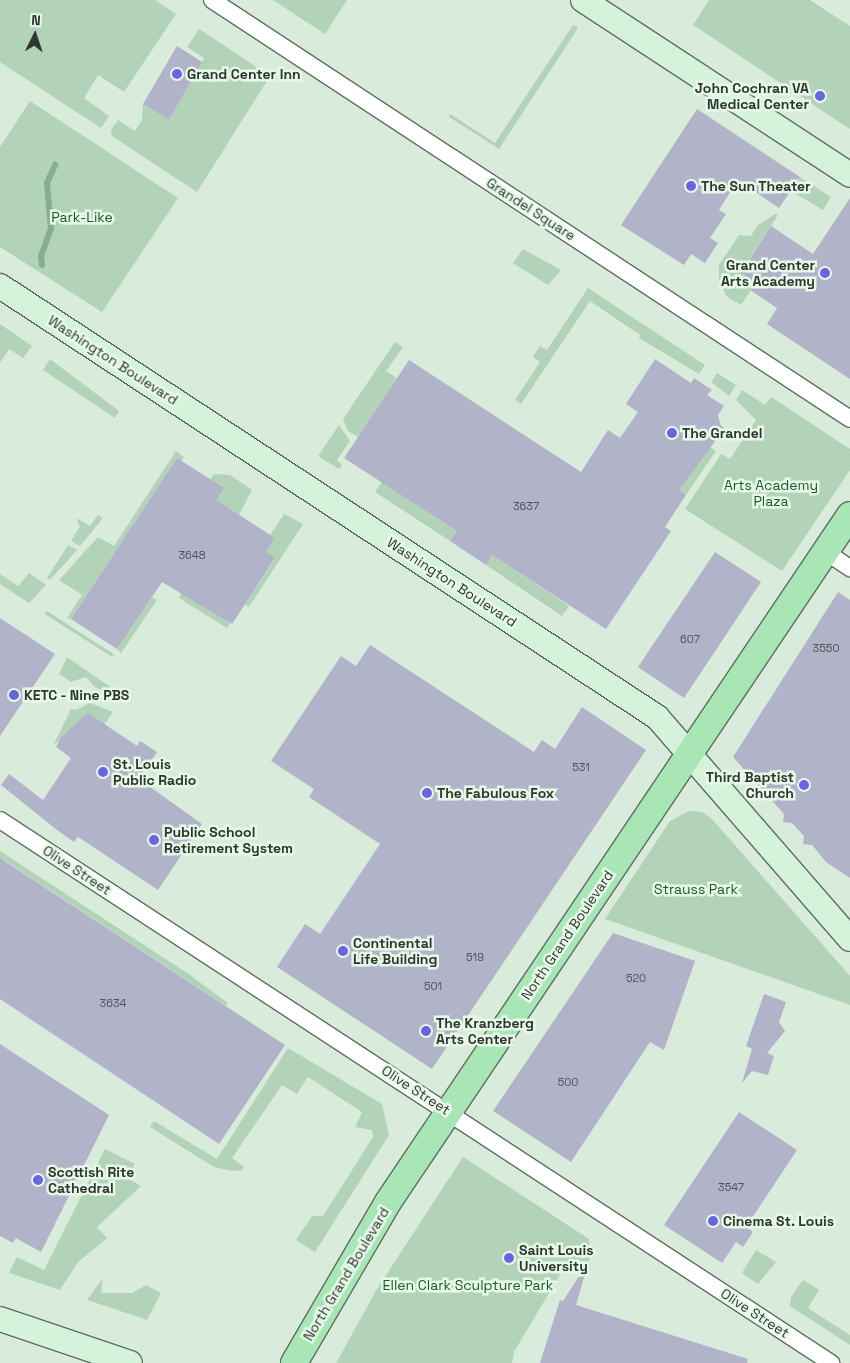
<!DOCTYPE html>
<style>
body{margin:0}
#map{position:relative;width:850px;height:1363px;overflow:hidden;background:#d9ecdb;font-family:"Space Grotesk",sans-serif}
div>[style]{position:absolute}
.green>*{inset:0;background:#b2d3b7}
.stream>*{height:6px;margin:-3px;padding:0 3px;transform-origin:3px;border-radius:3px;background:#86b08c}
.building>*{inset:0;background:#b1b3c9}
.roads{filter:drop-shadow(1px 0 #5e6f60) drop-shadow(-1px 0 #5e6f60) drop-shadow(0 1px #5e6f60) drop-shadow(0 -1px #5e6f60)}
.street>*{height:16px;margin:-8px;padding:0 8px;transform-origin:8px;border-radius:8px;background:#fff}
.secondary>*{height:24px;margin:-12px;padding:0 12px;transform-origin:12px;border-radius:12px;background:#d4f3da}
.primary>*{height:26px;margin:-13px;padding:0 13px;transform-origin:13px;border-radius:13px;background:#a9e6b6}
.dots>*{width:14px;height:14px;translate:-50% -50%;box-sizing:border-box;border:2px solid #e6f9e8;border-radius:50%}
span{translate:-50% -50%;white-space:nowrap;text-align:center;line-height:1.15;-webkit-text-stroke:5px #e6f9e8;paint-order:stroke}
.number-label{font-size:11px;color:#505556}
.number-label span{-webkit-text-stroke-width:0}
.poi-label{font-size:14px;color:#2f3630;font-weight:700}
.left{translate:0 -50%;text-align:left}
.right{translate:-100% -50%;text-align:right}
.street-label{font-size:14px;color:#2f3630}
.park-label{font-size:14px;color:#1b5a2c}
.north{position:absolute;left:10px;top:10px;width:50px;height:50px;-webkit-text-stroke:4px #e6f9e8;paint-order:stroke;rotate:4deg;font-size:14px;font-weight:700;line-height:20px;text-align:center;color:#2f3630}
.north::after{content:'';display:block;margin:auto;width:18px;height:22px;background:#2f3630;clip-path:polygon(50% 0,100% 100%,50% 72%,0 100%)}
</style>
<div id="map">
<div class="green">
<div style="clip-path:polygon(0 0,155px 0,176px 14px,124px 92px,98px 75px,84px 98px,109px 116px,101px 128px,0 62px)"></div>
<div style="clip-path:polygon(273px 0,347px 0,325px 34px)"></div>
<div style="clip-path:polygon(709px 0,810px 0,850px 26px,850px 129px,693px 25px)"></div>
<div style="clip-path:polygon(573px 25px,578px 28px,499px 149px,449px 117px,450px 114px,495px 143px)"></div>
<div style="clip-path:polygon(199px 29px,270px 76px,197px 192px,112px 136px,111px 130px,118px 120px,135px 131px,142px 120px,143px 104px,169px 120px,204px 58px,187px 47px)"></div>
<div style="clip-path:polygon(30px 101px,178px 198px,102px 312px,0 247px,0 147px)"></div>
<div style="clip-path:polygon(800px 177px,831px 197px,823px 210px,791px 191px)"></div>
<div style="clip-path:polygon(775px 214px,778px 215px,741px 272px,756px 282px,741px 305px,726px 296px,719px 278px,719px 265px,739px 235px,751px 236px,757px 226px)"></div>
<div style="clip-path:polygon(523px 249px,561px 270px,548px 285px,513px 263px)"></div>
<div style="clip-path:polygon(588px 288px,705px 365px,699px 374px,639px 338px,640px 335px,590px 301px,521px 404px,515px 400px,540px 362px,533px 357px,540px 346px,547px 350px)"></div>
<div style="clip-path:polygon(0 324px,32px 346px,23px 358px,9px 349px,0 363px)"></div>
<div style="clip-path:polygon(395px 342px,403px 347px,386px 371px,397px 378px,358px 437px,348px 431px,343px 419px)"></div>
<div style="clip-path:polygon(50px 359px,119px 411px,115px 418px,43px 370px)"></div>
<div style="clip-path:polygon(717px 373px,736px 385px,729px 396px,711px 382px)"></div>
<div style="clip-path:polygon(742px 390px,765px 405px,771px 397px,850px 449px,850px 470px,782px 571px,685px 509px,721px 454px,730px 459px,756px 420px,736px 400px)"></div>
<div style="clip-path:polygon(720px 424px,727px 430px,719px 440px,705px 439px,704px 443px,716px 451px,686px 495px,679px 490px,707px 449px,700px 445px,706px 435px,712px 438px,720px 435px)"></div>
<div style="clip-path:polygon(339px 425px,350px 441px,337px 460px,342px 465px,339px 469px,318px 456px)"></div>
<div style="clip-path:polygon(176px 451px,184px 457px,181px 461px,177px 458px,71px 619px,67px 618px,82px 595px,59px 580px,98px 537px,114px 546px)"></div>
<div style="clip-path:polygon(214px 474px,230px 475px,252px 490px,239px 515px,215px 501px,210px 480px)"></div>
<div style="clip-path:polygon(382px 482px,457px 531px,450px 541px,375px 492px)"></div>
<div style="clip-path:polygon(284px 514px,303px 524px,249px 607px,245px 604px,275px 559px,266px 552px,275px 538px,270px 535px)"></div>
<div style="clip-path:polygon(98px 515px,103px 518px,80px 546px,71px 541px,80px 526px,76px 518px,90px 526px)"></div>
<div style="clip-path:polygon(68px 545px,77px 550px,50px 580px,47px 578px)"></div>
<div style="clip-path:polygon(492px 555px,569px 606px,562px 616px,486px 565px)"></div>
<div style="clip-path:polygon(29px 573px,46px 585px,29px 603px,0 584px,0 574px,18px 586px)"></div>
<div style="clip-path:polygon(175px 587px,230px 623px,227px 628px,179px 598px,181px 594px)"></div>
<div style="clip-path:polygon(152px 597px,157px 600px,121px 653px,117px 649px)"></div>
<div style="clip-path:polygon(47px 611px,90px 639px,114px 654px,112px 657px,45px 614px)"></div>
<div style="clip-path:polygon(67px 657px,119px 693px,116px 696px,95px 687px,86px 677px,71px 682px,59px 674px)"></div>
<div style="clip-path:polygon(90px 703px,113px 712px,104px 725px,88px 714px,53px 746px,71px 709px,76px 710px)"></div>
<div style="clip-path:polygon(689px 811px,702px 812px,712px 819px,850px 976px,850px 1005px,605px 919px,670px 821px)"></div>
<div style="clip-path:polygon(0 851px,190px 975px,228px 1003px,226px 1006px,4px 860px,0 865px)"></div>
<div style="clip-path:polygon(288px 1048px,382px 1104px,389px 1135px,315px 1252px,296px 1240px,312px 1216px,323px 1216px,373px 1137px,372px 1130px,355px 1127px,362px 1112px,308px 1077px,297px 1094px,282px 1085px,232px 1158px,244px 1167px,242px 1170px,232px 1171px,214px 1167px,150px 1127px,154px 1121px,217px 1159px)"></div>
<div style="clip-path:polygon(105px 1149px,135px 1164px,127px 1178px,141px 1186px,97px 1227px,107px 1238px,78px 1262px,60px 1290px,9px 1273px,17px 1257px,44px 1270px)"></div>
<div style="clip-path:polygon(463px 1157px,589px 1239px,590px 1271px,571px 1259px,567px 1263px,514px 1352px,512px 1363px,336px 1363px,377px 1289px)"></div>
<div style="clip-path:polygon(756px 1250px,776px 1262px,758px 1284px,742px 1273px)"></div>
<div style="clip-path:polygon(103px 1278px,101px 1293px,132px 1293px,146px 1285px,161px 1293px,147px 1320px,87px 1300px)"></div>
<div style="clip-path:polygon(803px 1280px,819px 1290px,808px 1308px,850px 1335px,850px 1345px,790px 1306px,791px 1297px)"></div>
</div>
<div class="stream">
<div style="left:42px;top:265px;width:9px;rotate:-96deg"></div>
<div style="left:41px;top:256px;width:29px;rotate:-70deg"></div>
<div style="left:51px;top:229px;width:46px;rotate:-95deg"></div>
<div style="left:47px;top:183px;width:20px;rotate:-66deg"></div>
</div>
<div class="building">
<div style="clip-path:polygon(177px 46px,202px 62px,169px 120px,143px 104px)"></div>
<div style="clip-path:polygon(697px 109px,800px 177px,779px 208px,738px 180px,719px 210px,726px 214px,710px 238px,718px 243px,705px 263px,691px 254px,684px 265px,621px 225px)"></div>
<div style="clip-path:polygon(850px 198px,850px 379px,767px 324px,777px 308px,750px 290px,756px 282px,741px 273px,771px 226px,813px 254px)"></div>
<div style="clip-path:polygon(655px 359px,691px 383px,694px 378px,712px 390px,707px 395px,724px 406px,718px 415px,722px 432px,679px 490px,686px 495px,665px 527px,671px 531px,606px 629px,492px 555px,486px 565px,450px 541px,457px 531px,344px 458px,409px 360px,581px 472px,608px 430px,620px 438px,638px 412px,626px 404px)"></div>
<div style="clip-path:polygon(177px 458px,224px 488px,216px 500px,275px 538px,266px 552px,275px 558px,232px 624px,162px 582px,117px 649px,71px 619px)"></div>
<div style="clip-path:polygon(715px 552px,761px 582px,684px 698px,638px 667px)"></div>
<div style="clip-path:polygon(838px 592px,850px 600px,850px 878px,826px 862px,812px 845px,803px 844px,804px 836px,792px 823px,783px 822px,784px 814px,733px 757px)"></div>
<div style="clip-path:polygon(0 618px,55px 654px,0 736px)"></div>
<div style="clip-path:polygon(370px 645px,534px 752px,542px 740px,555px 749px,582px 707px,646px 750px,432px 1069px,277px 967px,305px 924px,320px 934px,380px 844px,309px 797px,314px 789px,271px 761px,341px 656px,356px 666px)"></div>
<div style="clip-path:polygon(88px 713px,137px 746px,140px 741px,157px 752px,139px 779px,202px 824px,158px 890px,78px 837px,74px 842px,57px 830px,1px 785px,9px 774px,43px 800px,71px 758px,56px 747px,62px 736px)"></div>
<div style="clip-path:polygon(0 858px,285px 1045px,219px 1144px,0 999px)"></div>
<div style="clip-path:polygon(613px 933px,695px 961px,664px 1050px,650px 1042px,571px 1162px,493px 1111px)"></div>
<div style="clip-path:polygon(764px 994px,786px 1002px,779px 1022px,785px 1031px,767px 1053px,774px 1056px,768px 1075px,752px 1071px,742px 1083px,752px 1049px,746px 1046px)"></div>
<div style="clip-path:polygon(0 1044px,109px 1115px,41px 1252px,16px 1238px,13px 1243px,0 1236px)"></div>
<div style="clip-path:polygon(739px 1112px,797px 1150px,746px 1227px,753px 1232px,743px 1247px,736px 1242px,722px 1263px,664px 1225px)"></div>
<div style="clip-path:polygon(581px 1273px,585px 1274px,576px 1305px,748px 1359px,747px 1363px,540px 1363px,560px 1300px,563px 1301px)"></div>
</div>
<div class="roads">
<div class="street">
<div style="left:212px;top:0;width:763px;rotate:33.29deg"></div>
<div style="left:826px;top:552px;width:29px;rotate:34deg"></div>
<div style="left:0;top:820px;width:993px;rotate:33.16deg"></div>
</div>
<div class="secondary">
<div style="left:583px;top:0;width:319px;rotate:33.2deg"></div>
<div style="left:0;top:286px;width:786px;rotate:33.27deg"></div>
<div style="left:657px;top:717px;width:294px;rotate:49deg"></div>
<div style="left:0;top:1319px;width:137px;rotate:18.7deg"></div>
</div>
<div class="primary">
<div style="left:294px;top:1363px;width:186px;rotate:-59.7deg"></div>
<div style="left:388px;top:1202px;width:828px;rotate:-56.08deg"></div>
</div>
</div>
<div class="dots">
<div style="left:177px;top:74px;background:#6a65df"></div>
<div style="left:820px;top:96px;background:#6a65df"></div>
<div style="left:691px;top:186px;background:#6a65df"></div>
<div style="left:825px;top:273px;background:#6a65df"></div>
<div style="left:672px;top:433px;background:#6a65df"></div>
<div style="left:14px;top:695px;background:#6a65df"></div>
<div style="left:103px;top:772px;background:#6a65df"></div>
<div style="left:804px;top:785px;background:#6a65df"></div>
<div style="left:427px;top:793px;background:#6a65df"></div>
<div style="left:154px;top:840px;background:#6a65df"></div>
<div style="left:343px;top:951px;background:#6a65df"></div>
<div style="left:426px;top:1031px;background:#6a65df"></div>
<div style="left:38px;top:1180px;background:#6a65df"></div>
<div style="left:713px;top:1221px;background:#6a65df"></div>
<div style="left:509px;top:1258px;background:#6a65df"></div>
</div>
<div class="number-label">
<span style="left:526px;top:506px">3637</span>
<span style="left:192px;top:555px">3648</span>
<span style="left:690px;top:639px">607</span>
<span style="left:826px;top:648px">3550</span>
<span style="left:581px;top:767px">531</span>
<span style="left:475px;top:957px">519</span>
<span style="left:636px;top:978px">520</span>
<span style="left:433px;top:986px">501</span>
<span style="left:113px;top:1003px">3634</span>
<span style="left:568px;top:1082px">500</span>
<span style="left:731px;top:1187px">3547</span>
</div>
<div class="poi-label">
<span class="left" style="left:187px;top:74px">Grand Center Inn</span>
<span class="right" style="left:809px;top:96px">John Cochran VA<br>Medical Center</span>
<span class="left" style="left:701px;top:186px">The Sun Theater</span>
<span class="right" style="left:815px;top:273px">Grand Center<br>Arts Academy</span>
<span class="left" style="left:682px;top:433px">The Grandel</span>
<span class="left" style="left:24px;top:695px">KETC - Nine PBS</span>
<span class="left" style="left:113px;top:772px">St. Louis<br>Public Radio</span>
<span class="right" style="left:794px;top:785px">Third Baptist<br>Church</span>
<span class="left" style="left:437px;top:793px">The Fabulous Fox</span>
<span class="left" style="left:164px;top:840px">Public School<br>Retirement System</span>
<span class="left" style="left:353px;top:951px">Continental<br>Life Building</span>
<span class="left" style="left:436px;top:1031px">The Kranzberg<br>Arts Center</span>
<span class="left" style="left:48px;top:1180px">Scottish Rite<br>Cathedral</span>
<span class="left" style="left:723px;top:1221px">Cinema St. Louis</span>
<span class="left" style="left:519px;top:1258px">Saint Louis<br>University</span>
</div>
<div class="street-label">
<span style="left:531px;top:209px;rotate:33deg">Grandel Square</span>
<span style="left:113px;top:360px;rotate:33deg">Washington Boulevard</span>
<span style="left:452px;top:582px;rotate:33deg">Washington Boulevard</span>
<span style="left:77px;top:870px;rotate:33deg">Olive Street</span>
<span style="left:567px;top:935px;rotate:-56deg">North Grand Boulevard</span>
<span style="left:416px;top:1090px;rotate:33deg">Olive Street</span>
<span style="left:346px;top:1274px;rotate:-59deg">North Grand Boulevard</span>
<span style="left:755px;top:1313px;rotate:33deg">Olive Street</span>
</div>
<div class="park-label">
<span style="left:82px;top:217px">Park-Like</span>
<span style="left:771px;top:493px">Arts Academy<br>Plaza</span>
<span style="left:696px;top:889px">Strauss Park</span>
<span style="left:468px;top:1285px">Ellen Clark Sculpture Park</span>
</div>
<div class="north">N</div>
</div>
